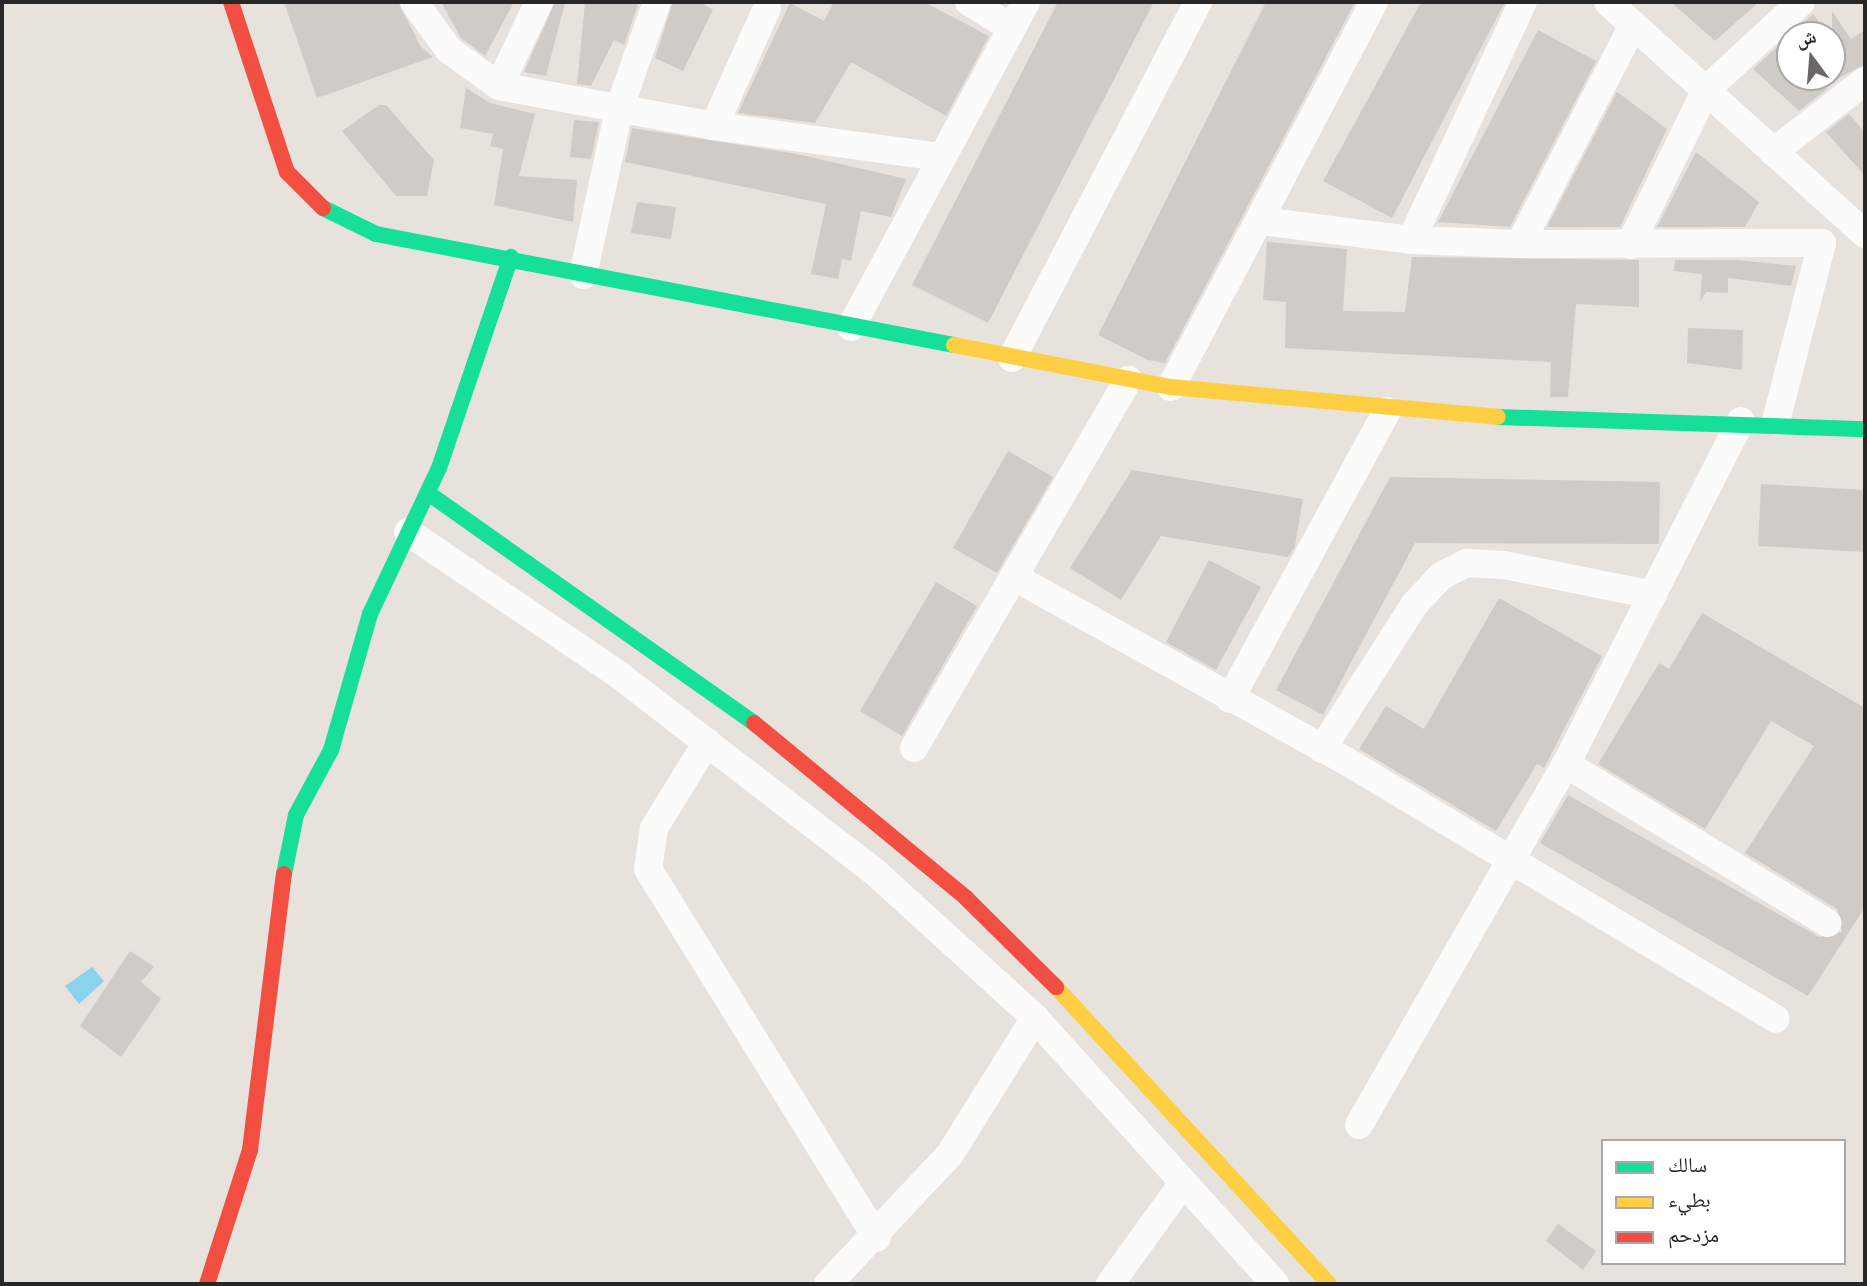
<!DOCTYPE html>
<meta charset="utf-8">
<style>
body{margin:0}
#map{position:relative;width:1867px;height:1286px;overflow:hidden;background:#e7e2dc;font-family:Manrope,"Noto Naskh Arabic",sans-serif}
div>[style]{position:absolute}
.water>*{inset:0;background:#89d3ef}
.building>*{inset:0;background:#cfccc8}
.street>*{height:28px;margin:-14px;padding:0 14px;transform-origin:14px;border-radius:14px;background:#fbfbfa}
.fast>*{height:16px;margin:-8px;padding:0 8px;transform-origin:8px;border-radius:8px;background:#16e098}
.slow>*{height:16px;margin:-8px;padding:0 8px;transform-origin:8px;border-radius:8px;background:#ffcf43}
.jam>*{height:16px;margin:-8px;padding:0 8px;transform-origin:8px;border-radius:8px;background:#f24e42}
span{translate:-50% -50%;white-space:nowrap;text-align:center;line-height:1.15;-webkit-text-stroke:7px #fff;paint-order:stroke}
.frame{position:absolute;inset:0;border:4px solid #272727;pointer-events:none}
.legend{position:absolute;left:1601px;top:1139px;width:245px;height:126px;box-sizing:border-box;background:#fff;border:2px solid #a9a9a9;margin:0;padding:9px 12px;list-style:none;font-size:21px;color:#272727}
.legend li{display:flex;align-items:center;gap:14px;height:35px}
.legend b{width:35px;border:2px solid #a9a9a9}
.north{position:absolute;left:1776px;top:21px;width:70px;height:70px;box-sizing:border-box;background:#fff;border:2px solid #a9a9a9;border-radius:50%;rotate:344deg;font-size:19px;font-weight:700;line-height:28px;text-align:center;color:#272727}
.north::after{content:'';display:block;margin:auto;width:24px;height:32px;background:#6a6866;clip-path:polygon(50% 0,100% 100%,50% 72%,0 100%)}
</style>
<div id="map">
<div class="water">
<div style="clip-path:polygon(92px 967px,104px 981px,79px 1004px,65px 986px)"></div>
</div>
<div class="building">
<div style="clip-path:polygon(284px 2px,398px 2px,421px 47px,433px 57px,317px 98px)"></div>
<div style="clip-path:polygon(441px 2px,514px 2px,485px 56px,461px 38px)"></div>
<div style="clip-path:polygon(555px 2px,565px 3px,546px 76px,524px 72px)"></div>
<div style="clip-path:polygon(585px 2px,639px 2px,624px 45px,614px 40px,591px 86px,577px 84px)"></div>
<div style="clip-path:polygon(673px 2px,700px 2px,713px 10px,683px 71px,655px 58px)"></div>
<div style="clip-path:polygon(834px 2px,924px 2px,989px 36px,946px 116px,851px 62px,815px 123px,738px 113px,790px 3px,824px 21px)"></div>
<div style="clip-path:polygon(1058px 2px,1154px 2px,988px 323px,912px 285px)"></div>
<div style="clip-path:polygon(1266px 2px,1355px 2px,1165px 363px,1148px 360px,1098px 335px)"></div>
<div style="clip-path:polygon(1421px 2px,1505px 2px,1392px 218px,1323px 181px)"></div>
<div style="clip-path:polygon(1671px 2px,1759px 2px,1715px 41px)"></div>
<div style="clip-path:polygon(1832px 11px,1851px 39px,1865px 30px,1865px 64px,1832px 82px)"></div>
<div style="clip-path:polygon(1813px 14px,1829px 35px,1796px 35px,1793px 32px)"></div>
<div style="clip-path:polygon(1538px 30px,1596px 61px,1510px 227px,1438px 222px)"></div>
<div style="clip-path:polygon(1790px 35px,1790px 77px,1816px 77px,1827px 89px,1799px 111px,1753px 69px)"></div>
<div style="clip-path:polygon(466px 88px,490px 103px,535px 114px,519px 176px,577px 180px,573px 222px,494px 205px,503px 149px,490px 146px,493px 134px,460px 128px)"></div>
<div style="clip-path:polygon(1617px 92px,1667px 129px,1620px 227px,1547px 227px)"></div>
<div style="clip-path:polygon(379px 105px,386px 105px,434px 160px,427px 196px,396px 196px,342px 131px)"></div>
<div style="clip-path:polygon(1849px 114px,1865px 132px,1865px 176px,1826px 132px)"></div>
<div style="clip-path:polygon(574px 120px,599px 122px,591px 159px,570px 157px)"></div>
<div style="clip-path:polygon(632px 128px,797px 154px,906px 179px,891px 217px,861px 211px,851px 261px,842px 259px,838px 279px,811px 274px,826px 204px,625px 162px)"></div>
<div style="clip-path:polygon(1696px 152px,1759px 202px,1745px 227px,1657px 227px)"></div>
<div style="clip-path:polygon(637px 202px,676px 207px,671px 239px,631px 233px)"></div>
<div style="clip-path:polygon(1267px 242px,1347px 249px,1343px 311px,1405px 312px,1412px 257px,1639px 260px,1639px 307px,1576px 304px,1568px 397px,1550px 397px,1551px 362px,1285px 348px,1286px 302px,1263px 300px)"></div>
<div style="clip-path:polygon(1675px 260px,1737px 260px,1796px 266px,1791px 286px,1728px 278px,1728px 293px,1706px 292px,1700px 302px,1702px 274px,1674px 271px)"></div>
<div style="clip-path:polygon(1688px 328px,1743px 330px,1742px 370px,1687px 363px)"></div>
<div style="clip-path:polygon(1008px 451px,1053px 477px,997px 573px,953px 548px)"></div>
<div style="clip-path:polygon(1132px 470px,1303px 499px,1295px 546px,1288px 557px,1161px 536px,1121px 600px,1070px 568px)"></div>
<div style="clip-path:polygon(1390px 477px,1660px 482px,1659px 544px,1415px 543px,1323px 715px,1276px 690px)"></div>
<div style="clip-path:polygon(1761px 484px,1865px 490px,1865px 552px,1758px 546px)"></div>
<div style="clip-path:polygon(1209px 560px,1261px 587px,1216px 670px,1166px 642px)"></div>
<div style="clip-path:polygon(936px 582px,977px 606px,902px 736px,860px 711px)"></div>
<div style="clip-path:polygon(1499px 598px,1602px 656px,1544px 768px,1537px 764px,1496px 831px,1359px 749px,1386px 706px,1424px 729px)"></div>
<div style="clip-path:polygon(1702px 613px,1865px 708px,1865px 907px,1808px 996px,1540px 843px,1568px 795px,1819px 937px,1842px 932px,1837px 909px,1745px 853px,1814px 746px,1771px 721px,1705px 829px,1598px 764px,1659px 663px,1669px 669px)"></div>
<div style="clip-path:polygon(130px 951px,154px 967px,141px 982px,161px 999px,121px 1057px,80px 1026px)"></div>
<div style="clip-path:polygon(1558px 1224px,1596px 1251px,1583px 1270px,1546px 1241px)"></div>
</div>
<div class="street">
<div style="left:414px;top:2px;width:59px;rotate:53.9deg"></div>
<div style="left:449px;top:50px;width:62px;rotate:35.8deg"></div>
<div style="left:499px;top:86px;width:219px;rotate:10.5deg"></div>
<div style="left:714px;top:126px;width:229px;rotate:7.8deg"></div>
<div style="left:969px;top:2px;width:50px;rotate:31.2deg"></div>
<div style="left:1608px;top:2px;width:346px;rotate:42.1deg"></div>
<div style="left:499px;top:86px;width:93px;rotate:-64.5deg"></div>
<div style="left:714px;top:126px;width:129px;rotate:-65.8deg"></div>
<div style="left:1773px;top:152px;width:116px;rotate:-37.7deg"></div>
<div style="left:1261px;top:221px;width:151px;rotate:7.2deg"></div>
<div style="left:1411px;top:240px;width:109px;rotate:2.1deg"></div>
<div style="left:1520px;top:244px;width:302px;rotate:-0.2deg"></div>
<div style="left:1822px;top:243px;width:184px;rotate:104.5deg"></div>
<div style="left:1411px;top:240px;width:263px;rotate:-64.8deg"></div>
<div style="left:1520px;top:244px;width:246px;rotate:-62.7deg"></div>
<div style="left:1630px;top:245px;width:173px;rotate:-63.9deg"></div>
<div style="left:1706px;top:90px;width:129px;rotate:-42.8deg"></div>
<div style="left:583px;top:275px;width:173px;rotate:-77.7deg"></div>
<div style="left:620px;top:106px;width:110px;rotate:-70.4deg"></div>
<div style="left:851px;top:327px;width:369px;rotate:-61.7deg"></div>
<div style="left:1012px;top:358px;width:402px;rotate:-62.4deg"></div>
<div style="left:1171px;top:387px;width:435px;rotate:-62.2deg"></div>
<div style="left:408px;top:532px;width:255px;rotate:34.1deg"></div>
<div style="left:619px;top:675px;width:326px;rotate:37.6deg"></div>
<div style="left:877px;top:874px;width:214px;rotate:42.3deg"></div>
<div style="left:1035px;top:1018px;width:358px;rotate:47.9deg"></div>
<div style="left:1014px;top:577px;width:380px;rotate:29deg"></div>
<div style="left:1346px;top:761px;width:501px;rotate:30.96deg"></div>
<div style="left:1230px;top:699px;width:328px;rotate:-61.4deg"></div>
<div style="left:707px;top:742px;width:101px;rotate:121.6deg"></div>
<div style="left:654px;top:828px;width:41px;rotate:98.3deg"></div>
<div style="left:648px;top:869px;width:434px;rotate:58.2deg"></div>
<div style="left:914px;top:748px;width:426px;rotate:-59.8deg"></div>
<div style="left:1322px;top:749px;width:171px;rotate:-57.4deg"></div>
<div style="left:1414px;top:605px;width:40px;rotate:-47deg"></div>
<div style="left:1441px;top:576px;width:29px;rotate:-27deg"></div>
<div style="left:1467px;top:563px;width:37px;rotate:3deg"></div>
<div style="left:1504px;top:565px;width:152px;rotate:11.4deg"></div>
<div style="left:1566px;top:764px;width:306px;rotate:31.3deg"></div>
<div style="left:1359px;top:1125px;width:416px;rotate:-60.2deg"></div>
<div style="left:1566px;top:764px;width:385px;rotate:-63deg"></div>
<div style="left:828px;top:1284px;width:178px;rotate:-46.8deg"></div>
<div style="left:950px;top:1154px;width:160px;rotate:-58deg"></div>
<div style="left:1110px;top:1284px;width:125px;rotate:-54.1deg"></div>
</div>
<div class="fast">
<div style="left:323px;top:208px;width:59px;rotate:26.1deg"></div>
<div style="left:376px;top:234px;width:589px;rotate:10.87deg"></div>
<div style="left:1498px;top:417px;width:367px;rotate:1.9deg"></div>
<div style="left:428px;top:493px;width:399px;rotate:35.2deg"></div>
<div style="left:284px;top:874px;width:60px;rotate:-78.5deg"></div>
<div style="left:296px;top:815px;width:74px;rotate:-61.7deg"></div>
<div style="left:331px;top:750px;width:141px;rotate:-74deg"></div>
<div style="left:370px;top:614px;width:161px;rotate:-64.7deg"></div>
<div style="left:439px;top:468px;width:223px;rotate:-71.2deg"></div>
</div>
<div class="slow">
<div style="left:954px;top:345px;width:221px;rotate:11deg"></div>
<div style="left:1171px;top:387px;width:328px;rotate:5.2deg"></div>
<div style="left:1056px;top:987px;width:403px;rotate:47.4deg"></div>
</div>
<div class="jam">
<div style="left:231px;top:2px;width:179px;rotate:71.8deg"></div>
<div style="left:287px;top:172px;width:51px;rotate:45deg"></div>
<div style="left:754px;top:723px;width:275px;rotate:39.5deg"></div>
<div style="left:966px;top:898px;width:127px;rotate:44.7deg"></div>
<div style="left:207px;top:1284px;width:141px;rotate:-72.2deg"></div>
<div style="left:250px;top:1150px;width:278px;rotate:-83deg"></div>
</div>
<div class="frame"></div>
<ul class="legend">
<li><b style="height:9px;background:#16e098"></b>سالك</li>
<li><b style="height:9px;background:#ffcf43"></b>بطيء</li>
<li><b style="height:9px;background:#f24e42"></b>مزدحم</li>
</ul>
<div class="north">ش</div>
</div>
